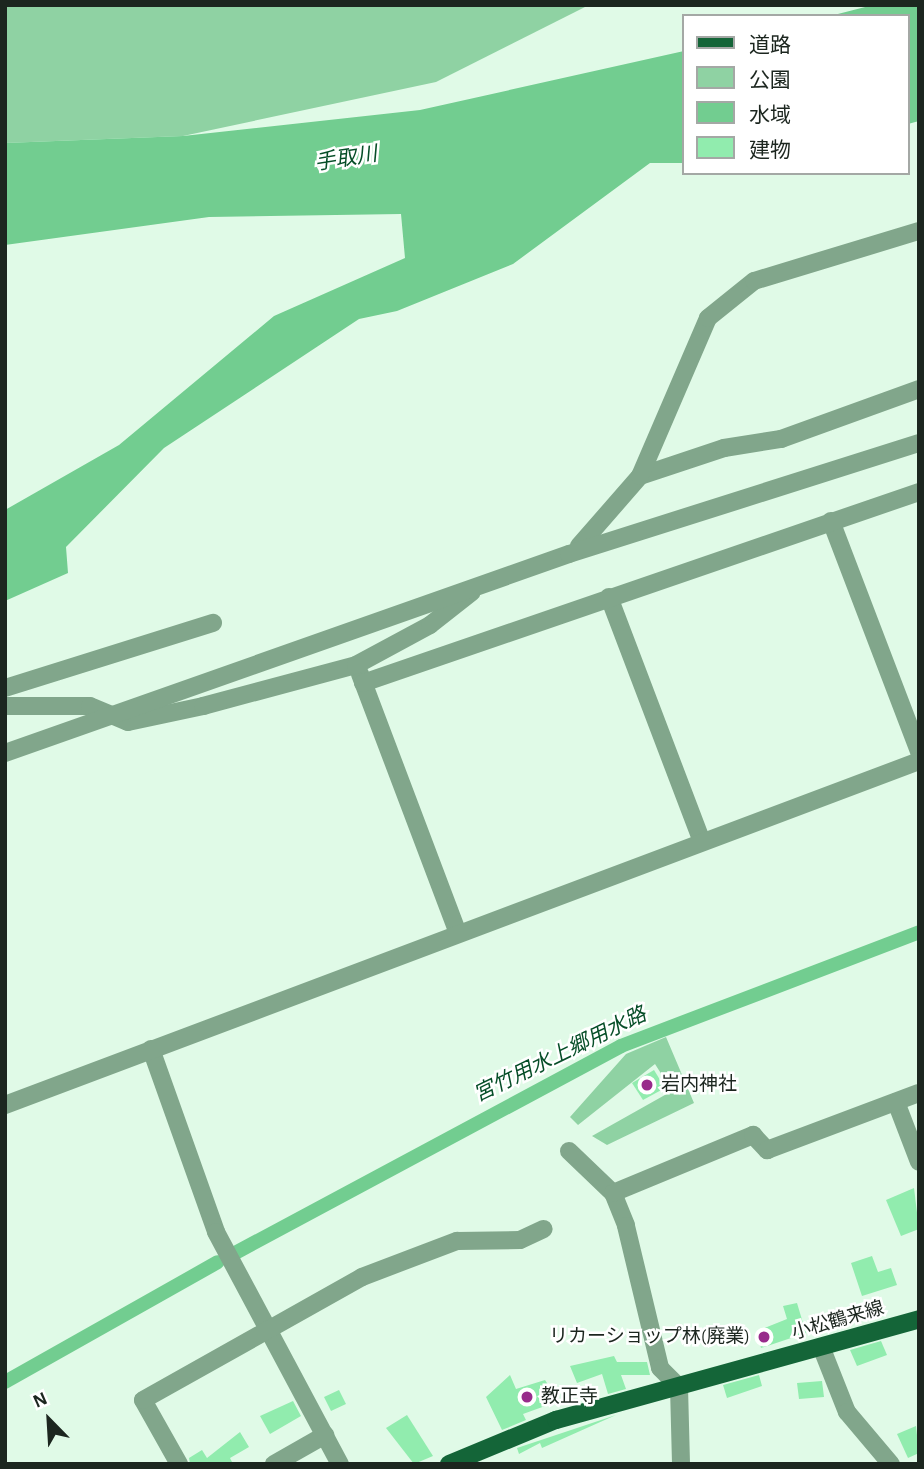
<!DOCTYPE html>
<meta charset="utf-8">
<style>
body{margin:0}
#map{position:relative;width:924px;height:1469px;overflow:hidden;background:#e0fae7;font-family:"Alegreya Sans","Noto Sans JP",sans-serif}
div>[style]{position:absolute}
.green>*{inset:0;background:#8fd2a3}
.water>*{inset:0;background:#72cd90}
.canal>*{height:14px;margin:-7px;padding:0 7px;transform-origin:7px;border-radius:7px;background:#72cd90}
.building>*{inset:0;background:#91ecae}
.minor>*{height:18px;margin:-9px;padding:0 9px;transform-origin:9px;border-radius:9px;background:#81a68b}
.major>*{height:18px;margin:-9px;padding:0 9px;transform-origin:9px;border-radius:9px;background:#146538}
.dots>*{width:19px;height:19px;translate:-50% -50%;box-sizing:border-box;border:4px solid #fff;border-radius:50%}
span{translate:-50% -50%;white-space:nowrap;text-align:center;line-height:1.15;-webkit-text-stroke:5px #fff;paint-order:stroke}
.poi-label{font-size:19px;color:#1c261f}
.left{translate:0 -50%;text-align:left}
.right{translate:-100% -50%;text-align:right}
.street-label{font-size:19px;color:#1c261f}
.water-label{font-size:21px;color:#064e28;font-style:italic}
.frame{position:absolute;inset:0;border:7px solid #1c261f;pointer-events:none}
.legend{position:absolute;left:682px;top:14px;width:228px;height:161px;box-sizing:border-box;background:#fff;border:2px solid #a4a8a5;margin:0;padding:9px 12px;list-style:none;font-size:21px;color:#1c261f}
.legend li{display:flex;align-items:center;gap:14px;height:35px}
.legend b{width:35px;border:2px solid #a4a8a5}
.north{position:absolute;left:14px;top:1385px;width:70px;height:70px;-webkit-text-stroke:5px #fff;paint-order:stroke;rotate:336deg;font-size:19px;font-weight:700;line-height:28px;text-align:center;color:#1c261f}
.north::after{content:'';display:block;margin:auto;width:24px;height:32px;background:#1c261f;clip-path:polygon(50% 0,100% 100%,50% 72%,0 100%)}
</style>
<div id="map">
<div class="green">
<div style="clip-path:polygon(5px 5px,589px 5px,436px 82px,183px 136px,5px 143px)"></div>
<div style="clip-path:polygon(666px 1037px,694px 1103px,607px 1145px,592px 1136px,672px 1091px,655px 1064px,578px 1125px,570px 1117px,626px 1054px)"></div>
</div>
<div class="water">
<div style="clip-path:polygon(873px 5px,919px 5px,919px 121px,908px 124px,908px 16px,830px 16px)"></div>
<div style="clip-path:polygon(684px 51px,684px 163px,650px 163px,513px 264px,397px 311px,359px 319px,164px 448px,66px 547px,68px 573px,5px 601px,5px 510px,119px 445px,274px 316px,405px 258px,401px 214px,209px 217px,5px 245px,5px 143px,183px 136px,420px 110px)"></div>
</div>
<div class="canal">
<div style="left:237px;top:1252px;width:436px;rotate:-28.2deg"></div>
<div style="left:621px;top:1046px;width:319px;rotate:-20.9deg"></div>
<div style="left:5px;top:1382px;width:244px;rotate:-29.4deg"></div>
</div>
<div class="building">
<div style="clip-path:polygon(654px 1070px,665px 1088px,643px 1100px,632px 1083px)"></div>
<div style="clip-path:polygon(914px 1188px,919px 1229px,901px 1236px,886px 1200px)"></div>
<div style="clip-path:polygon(872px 1256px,878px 1272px,891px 1268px,897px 1285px,862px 1296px,851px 1263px)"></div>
<div style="clip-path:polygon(797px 1303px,806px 1333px,761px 1348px,757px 1331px,787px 1319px,783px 1306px)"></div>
<div style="clip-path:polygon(881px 1341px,887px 1355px,857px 1366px,850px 1350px)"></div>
<div style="clip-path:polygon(614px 1356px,617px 1362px,647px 1362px,650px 1375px,621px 1375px,626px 1389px,608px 1394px,602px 1374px,577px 1383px,570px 1366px)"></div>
<div style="clip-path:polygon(510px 1375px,516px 1389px,545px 1380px,559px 1401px,523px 1414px,526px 1420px,502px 1430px,486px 1397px)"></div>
<div style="clip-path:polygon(759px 1375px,762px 1386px,727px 1398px,723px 1385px)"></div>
<div style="clip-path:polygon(822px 1381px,824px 1397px,799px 1399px,797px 1383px)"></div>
<div style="clip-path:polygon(339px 1390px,346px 1404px,331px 1411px,324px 1397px)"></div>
<div style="clip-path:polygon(293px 1401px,301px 1416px,270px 1434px,260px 1416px)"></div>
<div style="clip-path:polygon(407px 1415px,433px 1456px,414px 1464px,386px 1428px)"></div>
<div style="clip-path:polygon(616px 1415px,542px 1448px,540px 1443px,519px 1454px,517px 1448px)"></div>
<div style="clip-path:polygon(916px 1426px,919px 1453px,908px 1458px,897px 1434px)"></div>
<div style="clip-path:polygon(240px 1432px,249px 1447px,230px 1458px,233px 1464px,190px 1464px,189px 1458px,202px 1450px,207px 1458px)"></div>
</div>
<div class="minor">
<div style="left:640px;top:476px;width:89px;rotate:-18.4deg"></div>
<div style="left:724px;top:448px;width:58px;rotate:-9deg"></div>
<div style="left:781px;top:439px;width:147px;rotate:-19.9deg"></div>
<div style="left:831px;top:521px;width:247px;rotate:69.1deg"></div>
<div style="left:579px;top:546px;width:93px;rotate:-48.9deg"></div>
<div style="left:640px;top:476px;width:172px;rotate:-66.7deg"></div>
<div style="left:708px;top:318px;width:59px;rotate:-38.8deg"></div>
<div style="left:754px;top:281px;width:172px;rotate:-16.9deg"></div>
<div style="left:609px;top:597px;width:262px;rotate:69.2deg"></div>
<div style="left:360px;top:674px;width:277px;rotate:69.3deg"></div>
<div style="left:363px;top:683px;width:588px;rotate:-18.96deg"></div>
<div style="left:5px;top:688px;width:218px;rotate:-17.4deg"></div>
<div style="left:5px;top:706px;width:85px"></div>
<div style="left:90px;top:706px;width:41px;rotate:22.8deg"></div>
<div style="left:128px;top:722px;width:77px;rotate:-12deg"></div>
<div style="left:203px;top:706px;width:158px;rotate:-15deg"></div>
<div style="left:356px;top:665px;width:84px;rotate:-28.4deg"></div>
<div style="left:430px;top:625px;width:53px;rotate:-38.2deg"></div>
<div style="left:5px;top:753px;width:598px;rotate:-19.43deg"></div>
<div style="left:569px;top:554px;width:367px;rotate:-17.6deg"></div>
<div style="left:151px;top:1049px;width:194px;rotate:70.4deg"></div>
<div style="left:216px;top:1232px;width:263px;rotate:61.9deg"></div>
<div style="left:896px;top:1102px;width:64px;rotate:69deg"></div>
<div style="left:5px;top:1105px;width:977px;rotate:-20.62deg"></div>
<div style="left:569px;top:1151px;width:61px;rotate:43.7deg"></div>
<div style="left:613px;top:1193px;width:35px;rotate:68deg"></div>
<div style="left:626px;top:1226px;width:146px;rotate:76.5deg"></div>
<div style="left:660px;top:1368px;width:27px;rotate:45deg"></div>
<div style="left:679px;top:1387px;width:77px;rotate:88.5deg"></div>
<div style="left:613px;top:1193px;width:152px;rotate:-22.5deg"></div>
<div style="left:753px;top:1135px;width:21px;rotate:47deg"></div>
<div style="left:767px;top:1150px;width:162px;rotate:-20.6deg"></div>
<div style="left:822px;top:1349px;width:68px;rotate:68.4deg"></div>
<div style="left:847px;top:1412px;width:68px;rotate:49.8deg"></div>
<div style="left:179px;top:1464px;width:73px;rotate:-119.4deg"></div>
<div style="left:143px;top:1400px;width:251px;rotate:-29.3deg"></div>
<div style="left:362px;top:1277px;width:102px;rotate:-20.8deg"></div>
<div style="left:457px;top:1241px;width:63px;rotate:-0.9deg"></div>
<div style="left:520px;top:1240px;width:26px;rotate:-25deg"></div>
<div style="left:274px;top:1464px;width:59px;rotate:-29.6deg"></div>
</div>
<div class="major">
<div style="left:449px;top:1464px;width:116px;rotate:-22.4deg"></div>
<div style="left:556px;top:1420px;width:377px;rotate:-15.5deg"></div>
</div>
<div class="dots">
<div style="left:647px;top:1085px;background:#982b8b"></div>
<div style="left:764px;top:1337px;background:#982b8b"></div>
<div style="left:527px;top:1397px;background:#982b8b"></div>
</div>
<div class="poi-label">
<span class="left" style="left:661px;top:1085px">岩内神社</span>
<span class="right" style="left:750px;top:1337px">リカーショップ林(廃業)</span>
<span class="left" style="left:541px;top:1397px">教正寺</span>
</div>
<div class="street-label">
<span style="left:838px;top:1321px;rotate:-16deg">小松鶴来線</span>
</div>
<div class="water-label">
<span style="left:346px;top:159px;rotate:-9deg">手取川</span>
<span style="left:560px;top:1055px;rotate:-26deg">宮竹用水上郷用水路</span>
</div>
<div class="frame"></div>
<ul class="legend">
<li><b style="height:9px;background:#146538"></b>道路</li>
<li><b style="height:19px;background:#8fd2a3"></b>公園</li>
<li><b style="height:19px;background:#72cd90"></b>水域</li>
<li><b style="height:19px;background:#91ecae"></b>建物</li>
</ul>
<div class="north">N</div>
</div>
